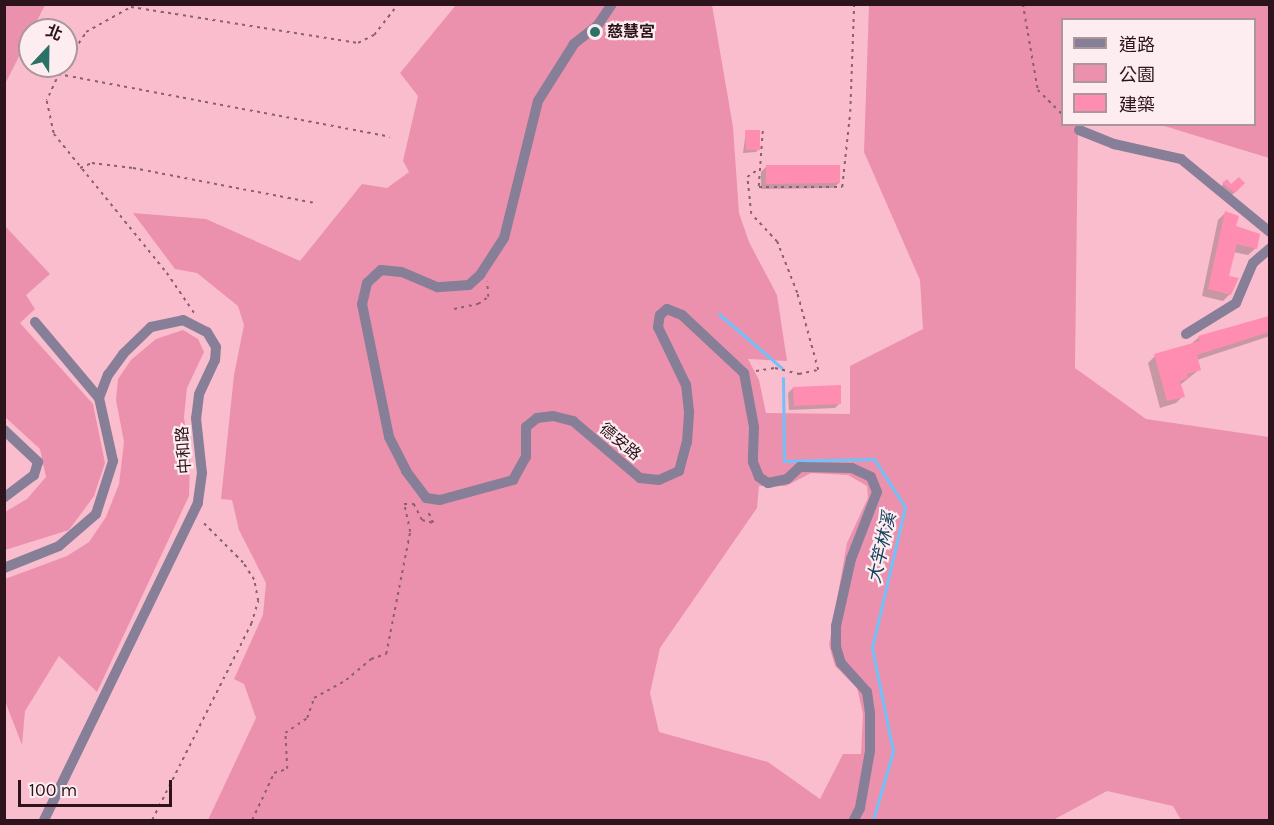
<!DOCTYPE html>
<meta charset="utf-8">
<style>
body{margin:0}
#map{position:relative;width:1274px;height:825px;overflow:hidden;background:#fabdce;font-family:Karla,"Noto Sans TC",sans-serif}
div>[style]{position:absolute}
.green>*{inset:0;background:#ec91ad}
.shadow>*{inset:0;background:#0003}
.stream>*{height:3px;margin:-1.5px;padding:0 1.5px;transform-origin:1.5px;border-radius:1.5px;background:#71c2fb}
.building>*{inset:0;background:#ff8db1}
.path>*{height:1.5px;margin-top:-0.75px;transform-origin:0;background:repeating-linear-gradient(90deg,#8a606c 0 3px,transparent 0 7.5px)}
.minor>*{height:10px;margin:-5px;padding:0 5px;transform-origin:5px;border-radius:5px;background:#877e98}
.dots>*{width:16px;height:16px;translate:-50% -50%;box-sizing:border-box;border:3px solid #fdedf1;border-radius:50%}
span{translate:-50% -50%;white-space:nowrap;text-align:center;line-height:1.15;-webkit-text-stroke:4.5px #fdedf1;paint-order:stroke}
.poi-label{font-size:16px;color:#2d131b;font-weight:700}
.left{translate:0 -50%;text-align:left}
.street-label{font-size:16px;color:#2d131b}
.water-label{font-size:18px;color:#14415d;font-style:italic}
.frame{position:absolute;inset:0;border:6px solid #2d131b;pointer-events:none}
.legend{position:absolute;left:1061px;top:18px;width:195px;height:108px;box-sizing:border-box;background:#fdedf1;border:2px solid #aa969b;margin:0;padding:8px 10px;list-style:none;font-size:18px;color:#2d131b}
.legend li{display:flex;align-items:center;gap:12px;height:30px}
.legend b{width:30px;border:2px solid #aa969b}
.north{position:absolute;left:18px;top:18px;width:60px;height:60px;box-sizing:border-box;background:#fdedf1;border:2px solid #aa969b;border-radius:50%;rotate:22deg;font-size:16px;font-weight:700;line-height:24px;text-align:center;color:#2d131b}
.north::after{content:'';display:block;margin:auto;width:21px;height:27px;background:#2c7166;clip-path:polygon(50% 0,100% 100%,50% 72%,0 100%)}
.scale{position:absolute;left:18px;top:780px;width:154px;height:27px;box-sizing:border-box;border:3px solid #2d131b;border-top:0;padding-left:8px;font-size:18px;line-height:21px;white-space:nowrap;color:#2d131b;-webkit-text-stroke:4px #fdedf1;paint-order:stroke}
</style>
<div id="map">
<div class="green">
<div style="clip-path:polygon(5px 4px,45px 5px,5px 84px,4px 5px)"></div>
<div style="clip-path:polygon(evenodd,456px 5px,712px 5px,733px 127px,739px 213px,749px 242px,777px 295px,787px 361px,748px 359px,759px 380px,766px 413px,850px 414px,850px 366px,923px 329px,920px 280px,864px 152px,869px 5px,1269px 5px,1269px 158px,1161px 125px,1254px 124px,1254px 20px,1062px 20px,1062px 124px,1078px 125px,1075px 368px,1146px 419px,1269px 437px,1269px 820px,1181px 820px,1173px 806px,1107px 791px,1053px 820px,208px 820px,256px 718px,244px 684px,234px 679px,263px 615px,266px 583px,239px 530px,232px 500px,221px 499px,234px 375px,244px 325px,238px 306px,197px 273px,175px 269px,133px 213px,206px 219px,300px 261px,362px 184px,387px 188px,409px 172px,403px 161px,418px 96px,400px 73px,456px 5px,811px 473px,848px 475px,867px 486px,868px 498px,847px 543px,829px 645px,835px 666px,857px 688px,863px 714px,861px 754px,843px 754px,820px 799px,768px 762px,659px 732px,650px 693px,660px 648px,757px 508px,759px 486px,786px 486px,811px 473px)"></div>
<div style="clip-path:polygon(5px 226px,50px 274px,26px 295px,35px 309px,20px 323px,93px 404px,105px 463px,94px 496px,69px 530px,5px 550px,5px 512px,27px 499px,46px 477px,40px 449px,5px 417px)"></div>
<div style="clip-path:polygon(183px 330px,198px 339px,204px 352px,187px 388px,184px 417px,190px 461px,189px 496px,97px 692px,59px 656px,25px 711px,22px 745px,5px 701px,5px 579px,67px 556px,89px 542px,106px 517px,119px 484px,124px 442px,116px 400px,118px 379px,131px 360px,156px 339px)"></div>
</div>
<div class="shadow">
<div style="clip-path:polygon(746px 131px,759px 149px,756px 152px,743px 153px)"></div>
<div style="clip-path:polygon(766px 167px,839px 183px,833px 188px,761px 189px,761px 172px)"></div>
<div style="clip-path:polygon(1227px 181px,1231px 186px,1243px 183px,1231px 196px,1220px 187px)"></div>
<div style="clip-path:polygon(1225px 213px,1256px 248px,1248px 255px,1233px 252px,1227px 277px,1230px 294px,1223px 301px,1202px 296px,1218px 220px)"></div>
<div style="clip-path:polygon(1270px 316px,1270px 336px,1197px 360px,1200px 369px,1180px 385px,1183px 396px,1176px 403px,1160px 408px,1148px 363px,1155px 356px,1191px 344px,1199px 337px)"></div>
<div style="clip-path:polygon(793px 388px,840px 403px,835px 408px,789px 410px,788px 393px)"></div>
</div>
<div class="stream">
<div style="left:719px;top:314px;width:84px;rotate:40.7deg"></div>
<div style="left:783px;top:378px;width:83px;rotate:89.3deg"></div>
<div style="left:784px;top:461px;width:90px;rotate:-1.3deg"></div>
<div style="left:874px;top:459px;width:57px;rotate:57.1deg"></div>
<div style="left:905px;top:507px;width:145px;rotate:103.2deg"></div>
<div style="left:872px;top:648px;width:105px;rotate:78.5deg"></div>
<div style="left:893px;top:751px;width:72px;rotate:106.2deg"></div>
</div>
<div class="building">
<div style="clip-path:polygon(745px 130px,760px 130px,760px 150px,746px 150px)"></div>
<div style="clip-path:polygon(766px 165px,840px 165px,840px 183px,766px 184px)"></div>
<div style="clip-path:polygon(1239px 177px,1245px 183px,1235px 193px,1222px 183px,1227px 179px,1231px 184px)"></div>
<div style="clip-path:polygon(1225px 211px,1239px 216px,1236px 226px,1260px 234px,1257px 249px,1237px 244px,1229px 276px,1239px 278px,1231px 295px,1208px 289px)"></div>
<div style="clip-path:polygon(1269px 316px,1269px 332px,1197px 355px,1201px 370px,1187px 374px,1188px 378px,1180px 381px,1185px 397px,1167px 401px,1154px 354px,1200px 341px,1198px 336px)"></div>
<div style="clip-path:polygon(841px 385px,841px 404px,794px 406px,793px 387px)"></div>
</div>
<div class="path">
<div style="left:1023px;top:4px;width:87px;rotate:80.1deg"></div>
<div style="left:1038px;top:90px;width:34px;rotate:45deg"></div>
<div style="left:66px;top:62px;width:36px;rotate:-56deg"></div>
<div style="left:86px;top:32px;width:51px;rotate:-29.1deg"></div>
<div style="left:131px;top:7px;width:230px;rotate:9deg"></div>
<div style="left:358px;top:43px;width:18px;rotate:-27deg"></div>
<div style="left:374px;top:35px;width:39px;rotate:-52deg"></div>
<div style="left:63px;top:66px;width:38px;rotate:115deg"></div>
<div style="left:47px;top:101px;width:34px;rotate:78deg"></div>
<div style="left:54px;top:134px;width:179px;rotate:50.9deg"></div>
<div style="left:167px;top:273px;width:50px;rotate:55.7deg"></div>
<div style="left:58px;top:74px;width:338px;rotate:10.7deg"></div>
<div style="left:763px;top:131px;width:56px;rotate:94.1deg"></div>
<div style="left:759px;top:187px;width:83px"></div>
<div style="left:842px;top:187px;width:75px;rotate:-83.9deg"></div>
<div style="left:850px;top:112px;width:108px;rotate:-87.9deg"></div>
<div style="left:80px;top:168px;width:13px;rotate:-23deg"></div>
<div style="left:92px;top:163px;width:41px;rotate:7deg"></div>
<div style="left:133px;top:168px;width:184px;rotate:10.9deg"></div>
<div style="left:454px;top:309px;width:25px;rotate:-12deg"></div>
<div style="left:478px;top:304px;width:12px;rotate:-35deg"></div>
<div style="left:488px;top:297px;width:15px;rotate:-94deg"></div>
<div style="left:756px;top:371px;width:19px;rotate:-9deg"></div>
<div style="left:775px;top:368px;width:25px;rotate:14deg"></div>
<div style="left:799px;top:374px;width:19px;rotate:-12deg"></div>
<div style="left:818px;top:370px;width:80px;rotate:-105.3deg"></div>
<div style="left:797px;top:293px;width:55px;rotate:-111.4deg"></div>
<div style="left:777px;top:242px;width:38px;rotate:-133deg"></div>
<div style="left:751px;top:214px;width:37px;rotate:-96deg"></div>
<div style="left:747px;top:177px;width:14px;rotate:-34deg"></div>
<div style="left:152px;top:820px;width:220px;rotate:-63.2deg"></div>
<div style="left:251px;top:624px;width:24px;rotate:-73deg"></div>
<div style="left:258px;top:601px;width:21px;rotate:-101deg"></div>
<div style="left:254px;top:580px;width:20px;rotate:-123deg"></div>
<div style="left:243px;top:563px;width:58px;rotate:-135deg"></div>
<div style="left:252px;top:820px;width:52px;rotate:-64.9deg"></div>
<div style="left:274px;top:773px;width:14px;rotate:-17deg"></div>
<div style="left:287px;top:769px;width:36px;rotate:-93deg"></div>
<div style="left:285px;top:733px;width:27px;rotate:-34deg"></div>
<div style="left:307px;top:718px;width:21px;rotate:-71deg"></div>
<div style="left:314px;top:698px;width:37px;rotate:-29deg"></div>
<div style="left:346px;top:680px;width:33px;rotate:-40deg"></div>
<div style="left:371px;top:659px;width:16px;rotate:-18deg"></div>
<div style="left:386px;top:654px;width:124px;rotate:-78.9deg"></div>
<div style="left:410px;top:532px;width:29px;rotate:-102deg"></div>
<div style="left:404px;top:504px;width:10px"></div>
<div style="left:414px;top:504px;width:18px;rotate:63deg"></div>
<div style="left:422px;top:520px;width:11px;rotate:15deg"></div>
<div style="left:433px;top:523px;width:14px;rotate:-115deg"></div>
</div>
<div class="minor">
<div style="left:612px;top:4px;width:25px;rotate:124deg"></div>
<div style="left:598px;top:25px;width:31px;rotate:142deg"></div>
<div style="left:574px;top:44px;width:67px;rotate:122.3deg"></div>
<div style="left:538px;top:101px;width:141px;rotate:103.9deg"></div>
<div style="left:504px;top:238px;width:44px;rotate:123deg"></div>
<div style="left:480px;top:275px;width:15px;rotate:138deg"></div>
<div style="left:469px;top:285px;width:32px;rotate:176deg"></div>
<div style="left:437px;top:287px;width:39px;rotate:-157deg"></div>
<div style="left:401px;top:272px;width:20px;rotate:-174deg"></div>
<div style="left:381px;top:270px;width:19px;rotate:137deg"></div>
<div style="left:367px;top:283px;width:22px;rotate:103deg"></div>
<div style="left:362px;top:304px;width:136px;rotate:78.5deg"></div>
<div style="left:389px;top:437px;width:38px;rotate:63deg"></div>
<div style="left:406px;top:471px;width:34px;rotate:53deg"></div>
<div style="left:426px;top:498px;width:14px;rotate:8deg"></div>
<div style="left:440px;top:500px;width:76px;rotate:-15.3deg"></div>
<div style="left:513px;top:480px;width:26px;rotate:-61deg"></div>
<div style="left:526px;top:457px;width:30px;rotate:-90deg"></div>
<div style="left:526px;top:427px;width:14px;rotate:-39deg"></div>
<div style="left:537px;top:418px;width:16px;rotate:-7deg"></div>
<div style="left:553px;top:416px;width:21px;rotate:14deg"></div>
<div style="left:573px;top:421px;width:88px;rotate:40.4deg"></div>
<div style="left:640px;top:478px;width:19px;rotate:6deg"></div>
<div style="left:659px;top:480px;width:22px;rotate:-24deg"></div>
<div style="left:679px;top:471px;width:30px;rotate:-75deg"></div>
<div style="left:687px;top:442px;width:30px;rotate:-86deg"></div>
<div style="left:689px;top:412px;width:27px;rotate:-96deg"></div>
<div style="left:686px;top:385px;width:64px;rotate:-115.8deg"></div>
<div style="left:658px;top:327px;width:12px;rotate:-81deg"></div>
<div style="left:660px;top:315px;width:9px;rotate:-41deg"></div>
<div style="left:667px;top:309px;width:16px;rotate:22deg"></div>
<div style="left:682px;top:315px;width:85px;rotate:43.1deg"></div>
<div style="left:744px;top:373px;width:55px;rotate:79.5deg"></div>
<div style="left:754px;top:427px;width:35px;rotate:92deg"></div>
<div style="left:753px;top:462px;width:16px;rotate:68deg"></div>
<div style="left:759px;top:477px;width:11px;rotate:34deg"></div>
<div style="left:768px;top:483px;width:19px;rotate:-12deg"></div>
<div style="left:787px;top:479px;width:18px;rotate:-43deg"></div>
<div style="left:800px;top:467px;width:52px;rotate:1.1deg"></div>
<div style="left:852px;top:468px;width:21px;rotate:25deg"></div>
<div style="left:871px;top:477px;width:16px;rotate:68deg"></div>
<div style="left:877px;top:492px;width:72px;rotate:111.2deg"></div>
<div style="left:851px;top:559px;width:69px;rotate:102.6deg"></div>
<div style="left:836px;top:626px;width:21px;rotate:90deg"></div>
<div style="left:836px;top:647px;width:17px;rotate:73deg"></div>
<div style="left:841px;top:663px;width:39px;rotate:48deg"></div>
<div style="left:867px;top:692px;width:21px;rotate:82deg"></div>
<div style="left:870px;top:713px;width:38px;rotate:90deg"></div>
<div style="left:870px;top:751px;width:58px;rotate:100deg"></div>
<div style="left:860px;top:808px;width:13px;rotate:117deg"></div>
<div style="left:1079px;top:130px;width:38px;rotate:22deg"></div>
<div style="left:1114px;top:144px;width:69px;rotate:12.6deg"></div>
<div style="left:1181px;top:159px;width:115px;rotate:39.4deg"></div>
<div style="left:35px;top:322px;width:99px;rotate:49.9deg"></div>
<div style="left:99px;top:398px;width:25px;rotate:-69deg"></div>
<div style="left:108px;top:375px;width:26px;rotate:-54deg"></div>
<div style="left:123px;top:354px;width:39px;rotate:-44deg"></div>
<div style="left:151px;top:327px;width:33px;rotate:-12deg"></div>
<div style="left:183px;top:320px;width:27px;rotate:27deg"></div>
<div style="left:207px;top:332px;width:17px;rotate:59deg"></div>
<div style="left:216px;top:347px;width:13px;rotate:94deg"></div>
<div style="left:215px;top:360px;width:38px;rotate:115deg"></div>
<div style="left:199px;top:395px;width:23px;rotate:97deg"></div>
<div style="left:196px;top:418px;width:55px;rotate:83.8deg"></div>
<div style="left:202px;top:473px;width:30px;rotate:98deg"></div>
<div style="left:198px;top:503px;width:352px;rotate:115.9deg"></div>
<div style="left:1186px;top:334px;width:59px;rotate:-31.8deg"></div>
<div style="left:1236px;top:303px;width:43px;rotate:-67deg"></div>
<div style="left:1253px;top:263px;width:23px;rotate:-41deg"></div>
<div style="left:4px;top:430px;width:47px;rotate:43.3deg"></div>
<div style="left:38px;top:462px;width:14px;rotate:107deg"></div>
<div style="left:34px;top:475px;width:38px;rotate:143deg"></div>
<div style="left:4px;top:568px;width:59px;rotate:-21.8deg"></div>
<div style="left:59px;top:546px;width:49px;rotate:-40.9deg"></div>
<div style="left:96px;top:514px;width:56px;rotate:-72.2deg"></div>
<div style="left:113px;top:461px;width:65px;rotate:-102.5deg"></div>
</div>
<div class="dots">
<div style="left:595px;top:32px;background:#2c7166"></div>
</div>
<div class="poi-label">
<span class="left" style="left:607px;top:32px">慈慧宮</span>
</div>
<div class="street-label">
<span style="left:620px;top:442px;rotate:40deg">德安路</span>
<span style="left:184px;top:450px;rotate:-94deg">中和路</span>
</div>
<div class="water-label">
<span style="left:882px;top:548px;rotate:-77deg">大竿林溪</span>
</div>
<div class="frame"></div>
<ul class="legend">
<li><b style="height:8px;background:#877e98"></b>道路</li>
<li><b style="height:16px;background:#ec91ad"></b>公園</li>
<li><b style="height:16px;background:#ff8db1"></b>建築</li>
</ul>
<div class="north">北</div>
<div class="scale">100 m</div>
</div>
